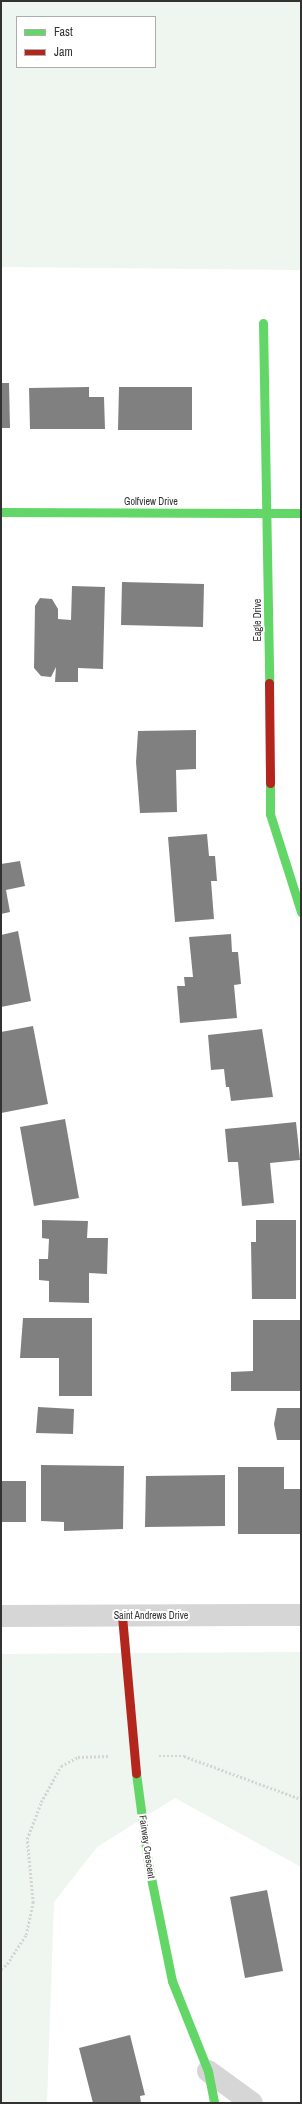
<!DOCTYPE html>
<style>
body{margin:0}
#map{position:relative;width:302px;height:2104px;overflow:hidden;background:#fff;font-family:"Archivo Narrow",sans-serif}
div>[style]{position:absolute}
.green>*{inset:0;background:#eff5ef}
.building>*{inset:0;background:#808080}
.path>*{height:2.5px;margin-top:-1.25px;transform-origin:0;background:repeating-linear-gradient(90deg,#d5d5d5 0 2px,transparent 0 4px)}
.street>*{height:22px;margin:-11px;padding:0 11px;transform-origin:11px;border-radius:11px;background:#d6d6d6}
.fast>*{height:9px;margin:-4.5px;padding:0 4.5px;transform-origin:4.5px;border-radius:4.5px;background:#63d668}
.jam>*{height:9px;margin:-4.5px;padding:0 4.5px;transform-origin:4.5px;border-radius:4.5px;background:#b3261e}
span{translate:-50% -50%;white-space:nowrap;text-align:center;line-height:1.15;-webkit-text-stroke:4px #fff;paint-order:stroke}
.street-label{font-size:10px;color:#323232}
.frame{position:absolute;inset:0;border:2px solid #323232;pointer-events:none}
.legend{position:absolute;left:16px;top:16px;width:140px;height:52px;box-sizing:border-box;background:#fff;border:1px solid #adadad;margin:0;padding:5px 7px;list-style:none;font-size:12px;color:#323232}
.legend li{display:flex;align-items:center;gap:8px;height:20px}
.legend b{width:20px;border:1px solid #adadad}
</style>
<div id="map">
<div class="green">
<div style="clip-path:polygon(evenodd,1px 1px,301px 1px,301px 270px,1px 267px,1px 1px,17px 17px,155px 17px,155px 67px,17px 67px,17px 17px)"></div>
<div style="clip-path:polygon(301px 1652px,301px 1867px,175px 1798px,97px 1847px,54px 1902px,47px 2103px,1px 2103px,1px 1654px)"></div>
</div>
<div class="building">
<div style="clip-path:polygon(1px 383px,9px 383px,10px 428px,1px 428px)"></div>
<div style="clip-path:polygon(89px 387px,89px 397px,104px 397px,105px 429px,30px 429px,29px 388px)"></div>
<div style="clip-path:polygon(119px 387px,192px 387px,192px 430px,118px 430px)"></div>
<div style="clip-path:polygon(122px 582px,204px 584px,203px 627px,121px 625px)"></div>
<div style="clip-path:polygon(72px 586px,105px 587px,103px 669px,78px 668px,78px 682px,55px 682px,56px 667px,51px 677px,41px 676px,34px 668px,35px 606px,40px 598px,52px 599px,58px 609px,58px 619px,71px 620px)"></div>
<div style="clip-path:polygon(196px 730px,196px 769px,176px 770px,177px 812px,140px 813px,136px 762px,138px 731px)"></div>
<div style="clip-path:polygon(207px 834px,209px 856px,215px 856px,217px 881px,211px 881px,214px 919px,175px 922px,168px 837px)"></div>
<div style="clip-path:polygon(20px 861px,25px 886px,6px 890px,10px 912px,1px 914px,1px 864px)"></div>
<div style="clip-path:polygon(18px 931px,31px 1001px,1px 1007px,1px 935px)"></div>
<div style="clip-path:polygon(231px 934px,232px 952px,238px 952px,241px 984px,234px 985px,237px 1018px,180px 1023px,177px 986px,185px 986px,184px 977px,193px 977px,189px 937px)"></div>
<div style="clip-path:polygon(33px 1026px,48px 1104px,1px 1113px,1px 1032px)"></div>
<div style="clip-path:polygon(262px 1029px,273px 1097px,231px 1101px,229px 1087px,226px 1087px,224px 1069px,211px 1070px,208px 1035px)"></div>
<div style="clip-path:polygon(65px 1119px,79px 1198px,34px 1206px,20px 1127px)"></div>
<div style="clip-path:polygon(296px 1122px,300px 1160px,270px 1163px,274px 1203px,242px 1206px,238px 1162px,228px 1162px,225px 1129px)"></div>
<div style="clip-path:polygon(42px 1220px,88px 1221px,87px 1238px,108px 1238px,107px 1274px,89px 1273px,89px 1303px,49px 1302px,49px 1281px,39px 1280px,39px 1259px,48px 1259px,49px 1239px,42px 1238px)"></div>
<div style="clip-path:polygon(256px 1220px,296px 1220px,296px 1299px,252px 1299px,251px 1242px,256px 1242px)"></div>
<div style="clip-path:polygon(23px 1318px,92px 1318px,92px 1396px,59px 1396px,59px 1358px,20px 1358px)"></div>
<div style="clip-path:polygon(253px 1320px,301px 1320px,301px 1391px,231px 1391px,231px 1372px,253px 1371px)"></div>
<div style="clip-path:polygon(38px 1407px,74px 1409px,73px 1434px,36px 1433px)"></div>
<div style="clip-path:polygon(277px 1408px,301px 1408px,301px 1440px,277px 1440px,274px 1424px)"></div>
<div style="clip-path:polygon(41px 1465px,124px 1466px,123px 1529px,64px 1531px,64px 1522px,41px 1521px)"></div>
<div style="clip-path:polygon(238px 1467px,284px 1467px,284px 1489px,301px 1489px,301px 1534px,238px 1534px)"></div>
<div style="clip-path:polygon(225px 1475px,225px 1526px,145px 1527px,146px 1476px)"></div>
<div style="clip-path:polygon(1px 1481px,26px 1481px,26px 1522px,1px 1522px)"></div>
<div style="clip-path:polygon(267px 1890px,283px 1971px,245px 1978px,230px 1897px)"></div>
<div style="clip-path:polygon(130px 2035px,145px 2095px,140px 2096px,141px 2103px,93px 2103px,79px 2048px)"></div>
</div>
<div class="path">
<div style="left:159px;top:1756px;width:25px"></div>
<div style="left:184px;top:1756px;width:125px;rotate:20.2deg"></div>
<div style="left:1px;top:1969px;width:8px;rotate:-40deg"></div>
<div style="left:7px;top:1964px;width:35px;rotate:-57deg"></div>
<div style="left:26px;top:1935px;width:33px;rotate:-78deg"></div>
<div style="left:33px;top:1903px;width:64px;rotate:-95.4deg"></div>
<div style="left:27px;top:1839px;width:40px;rotate:-69deg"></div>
<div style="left:41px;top:1802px;width:41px;rotate:-60.9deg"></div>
<div style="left:61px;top:1766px;width:19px;rotate:-28deg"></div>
<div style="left:78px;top:1757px;width:30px;rotate:-2deg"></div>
</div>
<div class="street">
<div style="left:1px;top:1616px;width:300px;rotate:-0.2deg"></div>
<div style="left:208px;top:2071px;width:54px;rotate:36deg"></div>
</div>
<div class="fast">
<div style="left:263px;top:323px;width:360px;rotate:89deg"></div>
<div style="left:1px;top:512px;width:300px;rotate:0.2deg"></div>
<div style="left:270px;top:783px;width:31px;rotate:90deg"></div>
<div style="left:270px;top:814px;width:103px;rotate:72.4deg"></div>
<div style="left:136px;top:1773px;width:91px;rotate:82.4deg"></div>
<div style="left:148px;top:1863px;width:120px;rotate:78.5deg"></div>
<div style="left:172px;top:1981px;width:97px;rotate:68.2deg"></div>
<div style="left:208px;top:2071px;width:33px;rotate:79deg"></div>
</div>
<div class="jam">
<div style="left:269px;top:683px;width:100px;rotate:89.4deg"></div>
<div style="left:122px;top:1616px;width:158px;rotate:84.9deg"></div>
</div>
<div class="street-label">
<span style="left:151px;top:502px">Golfview Drive</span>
<span style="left:258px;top:620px;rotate:-90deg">Eagle Drive</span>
<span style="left:151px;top:1616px">Saint Andrews Drive</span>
<span style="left:147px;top:1847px;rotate:82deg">Fairway Crescent</span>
</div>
<div class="frame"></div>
<ul class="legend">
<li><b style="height:5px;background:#63d668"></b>Fast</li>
<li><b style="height:5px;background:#b3261e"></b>Jam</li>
</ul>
</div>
